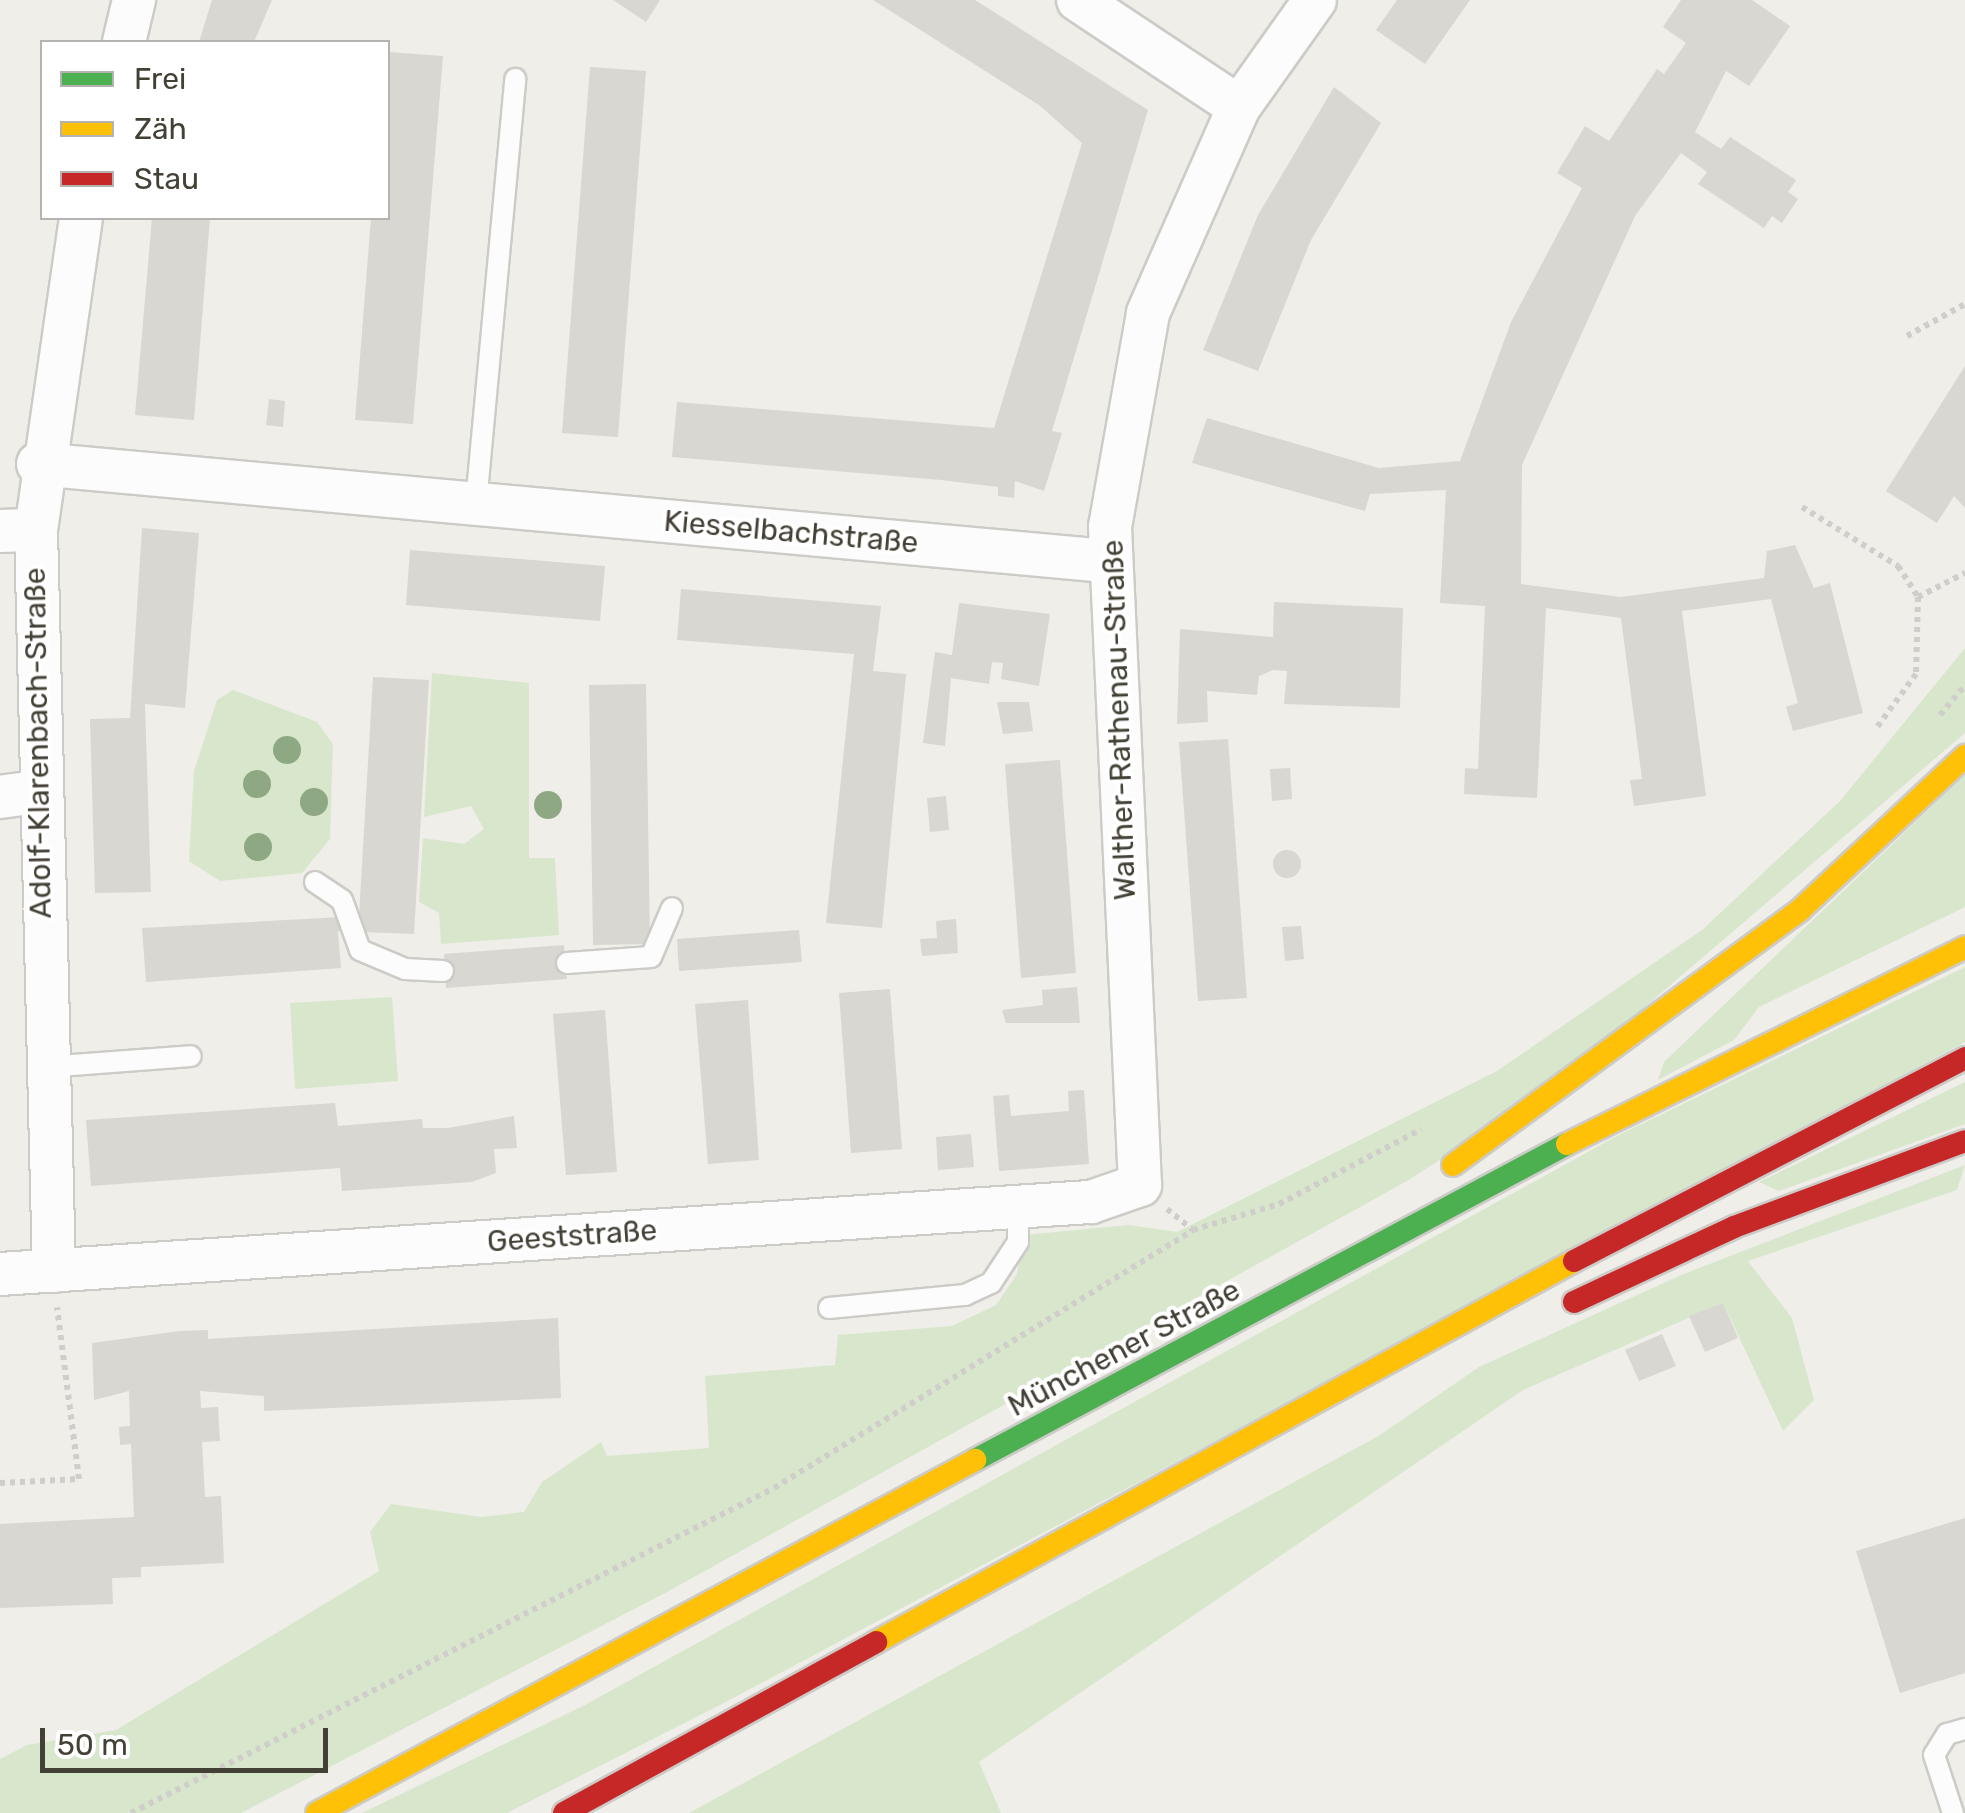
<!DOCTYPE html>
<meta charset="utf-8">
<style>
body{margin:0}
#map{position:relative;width:1965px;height:1813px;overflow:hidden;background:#efeee9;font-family:Rubik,sans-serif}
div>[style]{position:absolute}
.green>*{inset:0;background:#d8e7cc}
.building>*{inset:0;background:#d8d7d1}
.round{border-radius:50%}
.path>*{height:6px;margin-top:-3px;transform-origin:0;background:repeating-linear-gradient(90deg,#cfcecb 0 5px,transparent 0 10px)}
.roads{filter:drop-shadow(2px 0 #cccbc7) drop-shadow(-2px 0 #cccbc7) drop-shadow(0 2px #cccbc7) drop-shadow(0 -2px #cccbc7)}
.lane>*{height:20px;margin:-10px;padding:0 10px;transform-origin:10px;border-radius:10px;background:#fdfcfc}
.street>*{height:42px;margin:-21px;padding:0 21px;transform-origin:21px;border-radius:21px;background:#fdfcfc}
.fast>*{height:22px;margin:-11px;padding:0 11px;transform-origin:11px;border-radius:11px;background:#4caf50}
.slow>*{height:22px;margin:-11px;padding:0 11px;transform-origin:11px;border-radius:11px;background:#ffc107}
.jam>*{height:22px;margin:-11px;padding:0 11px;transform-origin:11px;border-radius:11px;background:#c62828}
.trees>*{width:28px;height:28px;margin:-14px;border-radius:50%;background:#8ea883}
span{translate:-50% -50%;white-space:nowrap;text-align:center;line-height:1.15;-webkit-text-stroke:8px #fff;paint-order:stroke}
.street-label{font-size:30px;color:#434036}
.legend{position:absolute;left:40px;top:40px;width:350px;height:180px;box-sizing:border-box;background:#fff;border:2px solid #b4b3af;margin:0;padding:12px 18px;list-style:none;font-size:30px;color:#434036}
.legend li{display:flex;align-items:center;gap:20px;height:50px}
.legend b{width:50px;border:2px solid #b4b3af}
.scale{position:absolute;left:40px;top:1728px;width:288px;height:45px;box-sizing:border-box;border:5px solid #434036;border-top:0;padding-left:12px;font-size:30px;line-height:35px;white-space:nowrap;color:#434036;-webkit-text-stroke:8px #fff;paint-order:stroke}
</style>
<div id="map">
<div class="green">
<div style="clip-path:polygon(1965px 648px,1965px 733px,1543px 1094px,1407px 1181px,667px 1592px,241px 1813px,0 1813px,0 1759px,27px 1745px,116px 1730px,379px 1571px,370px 1532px,391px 1504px,481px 1517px,524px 1512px,542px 1482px,601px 1442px,607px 1456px,709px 1448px,705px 1376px,835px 1365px,838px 1335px,952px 1326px,996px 1305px,1017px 1274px,1024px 1235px,1129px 1225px,1177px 1232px,1497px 1071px,1702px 930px,1840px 801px)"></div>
<div style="clip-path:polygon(432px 673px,529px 683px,529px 858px,555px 858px,559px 935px,441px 944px,439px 913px,419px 902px,423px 838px,464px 844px,484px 829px,471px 806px,424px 817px)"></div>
<div style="clip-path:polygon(233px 690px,317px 722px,333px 744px,330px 839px,302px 873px,220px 881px,189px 861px,194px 771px,217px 700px)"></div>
<div style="clip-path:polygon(1965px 775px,1965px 907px,1759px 1007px,1734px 1040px,1658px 1080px,1664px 1062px)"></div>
<div style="clip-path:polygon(1965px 967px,1965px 1042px,720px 1705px,507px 1813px,362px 1813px,583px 1706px,1615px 1137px)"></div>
<div style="clip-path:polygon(392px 997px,398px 1081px,295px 1089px,290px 1003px)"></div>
<div style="clip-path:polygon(1965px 1082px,1965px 1124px,1779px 1191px,1759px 1182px)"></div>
<div style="clip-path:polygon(1965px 1165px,1957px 1190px,1748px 1261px,1792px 1318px,1814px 1400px,1783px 1431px,1723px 1303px,1523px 1390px,979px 1762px,1001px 1813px,689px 1813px,1380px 1435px,1479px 1367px,1681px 1275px)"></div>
</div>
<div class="building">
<div style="clip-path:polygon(212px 0,272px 0,254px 42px,199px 42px)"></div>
<div style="clip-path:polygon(613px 0,660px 0,646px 22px)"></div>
<div style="clip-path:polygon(873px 0,975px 0,1148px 110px,1052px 431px,1062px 433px,1044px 491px,1015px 481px,1014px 498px,998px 496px,998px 487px,941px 480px,672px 457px,677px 402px,994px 428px,1082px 143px,1039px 105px)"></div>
<div style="clip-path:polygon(1397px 0,1470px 0,1425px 64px,1376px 30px)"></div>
<div style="clip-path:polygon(1681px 0,1752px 0,1790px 26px,1749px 86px,1726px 71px,1695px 132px,1721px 149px,1730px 137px,1796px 180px,1788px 192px,1798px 199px,1782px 223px,1772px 216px,1764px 228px,1698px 184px,1707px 172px,1681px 153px,1635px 216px,1522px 465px,1521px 584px,1621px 597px,1764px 578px,1767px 551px,1795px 545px,1814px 588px,1830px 583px,1863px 713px,1793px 731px,1786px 707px,1798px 703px,1771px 599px,1682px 611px,1706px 796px,1634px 806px,1630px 780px,1642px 779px,1621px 618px,1546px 608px,1537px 798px,1464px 794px,1465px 768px,1478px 769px,1485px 606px,1440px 603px,1446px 490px,1370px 494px,1365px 511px,1192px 463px,1207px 418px,1379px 468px,1460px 461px,1511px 322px,1582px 188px,1557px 173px,1585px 126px,1609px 141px,1657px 69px,1664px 74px,1686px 43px,1663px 27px)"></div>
<div style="clip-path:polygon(388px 52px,443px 56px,413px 424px,355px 420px,371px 218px,388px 218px)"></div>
<div style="clip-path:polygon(590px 67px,646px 71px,618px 437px,562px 433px)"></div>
<div style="clip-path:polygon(1334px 87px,1381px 123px,1311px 240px,1258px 371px,1203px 350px,1258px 215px)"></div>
<div style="clip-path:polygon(152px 218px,210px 218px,194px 420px,135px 415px)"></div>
<div style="clip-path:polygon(1965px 366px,1965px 508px,1954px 496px,1937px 523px,1886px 491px)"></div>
<div style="clip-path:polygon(269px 399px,285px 401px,283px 427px,266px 425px)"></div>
<div style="clip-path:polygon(142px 528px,199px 533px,185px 708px,145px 704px,151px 892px,95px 893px,90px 719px,130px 718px)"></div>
<div style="clip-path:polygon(410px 550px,605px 566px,600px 621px,406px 605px)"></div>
<div style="clip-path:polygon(681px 589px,881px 606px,873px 671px,906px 674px,882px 928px,826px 923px,854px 654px,677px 640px)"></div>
<div style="clip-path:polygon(1274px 602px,1403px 608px,1400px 708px,1284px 704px,1287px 671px,1273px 670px,1259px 676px,1257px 695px,1207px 691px,1208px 722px,1177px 724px,1180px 629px,1273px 637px)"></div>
<div style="clip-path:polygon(959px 603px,1050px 614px,1039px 686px,1001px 679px,1003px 663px,992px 662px,989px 684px,951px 678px,945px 746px,923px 743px,935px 652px,952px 655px)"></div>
<div style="clip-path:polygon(373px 677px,429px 680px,414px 934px,338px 931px,341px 968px,146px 982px,142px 928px,359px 916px)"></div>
<div style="clip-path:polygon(646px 684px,650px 944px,593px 945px,589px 685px)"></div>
<div style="clip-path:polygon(997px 702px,1029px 702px,1033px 731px,1003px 734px)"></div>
<div style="clip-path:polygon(1228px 739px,1247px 998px,1198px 1001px,1179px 742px)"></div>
<div style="clip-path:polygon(1060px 760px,1076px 973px,1021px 978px,1005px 764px)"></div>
<div style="clip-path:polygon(1290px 768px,1292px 799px,1272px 801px,1270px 769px)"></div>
<div style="clip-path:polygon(946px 796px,949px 830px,930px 832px,927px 798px)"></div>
<div class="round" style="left:1273px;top:850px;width:28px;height:28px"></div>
<div style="clip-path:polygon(956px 919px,958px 953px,922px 956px,920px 939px,937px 938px,936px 921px)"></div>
<div style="clip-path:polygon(1301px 926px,1304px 959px,1285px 961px,1282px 927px)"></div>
<div style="clip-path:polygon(799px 930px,802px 962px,679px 971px,677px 939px)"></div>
<div style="clip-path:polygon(564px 945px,567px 979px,446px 988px,444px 954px)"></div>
<div style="clip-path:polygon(1077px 987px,1080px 1023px,1006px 1023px,1002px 1010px,1043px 1005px,1042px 990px)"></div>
<div style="clip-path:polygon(890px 989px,902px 1149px,851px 1153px,839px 993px)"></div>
<div style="clip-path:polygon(748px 1000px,759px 1160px,708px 1164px,695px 1004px)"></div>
<div style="clip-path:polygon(605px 1010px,617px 1172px,566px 1175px,553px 1014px)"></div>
<div style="clip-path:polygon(1084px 1090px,1089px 1164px,999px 1171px,993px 1096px,1009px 1095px,1011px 1116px,1069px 1111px,1068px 1091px)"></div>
<div style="clip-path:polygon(335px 1103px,338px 1126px,422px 1119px,423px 1128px,448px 1128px,514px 1116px,517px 1148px,494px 1149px,496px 1173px,472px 1182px,342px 1191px,340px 1168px,91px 1186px,86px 1120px)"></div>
<div style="clip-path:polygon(971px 1134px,974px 1167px,938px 1170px,936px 1137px)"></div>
<div style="clip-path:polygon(1723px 1303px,1738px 1338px,1705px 1352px,1689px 1316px)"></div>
<div style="clip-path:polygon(558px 1318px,561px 1398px,264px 1411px,264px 1396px,200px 1391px,201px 1408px,218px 1407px,220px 1441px,202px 1442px,205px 1497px,221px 1496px,224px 1563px,141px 1567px,141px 1577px,112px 1578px,113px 1604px,0 1608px,0 1524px,134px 1517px,131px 1444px,120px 1445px,119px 1427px,130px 1426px,129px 1391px,94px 1400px,92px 1343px,180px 1331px,208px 1330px,208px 1339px)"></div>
<div style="clip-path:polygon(1662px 1334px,1676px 1366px,1639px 1381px,1625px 1350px)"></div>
<div style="clip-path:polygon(1965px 1518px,1965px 1673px,1900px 1693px,1856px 1551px)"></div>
</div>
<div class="path">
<div style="left:1907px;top:336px;width:66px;rotate:-28.9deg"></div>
<div style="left:1802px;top:507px;width:113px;rotate:31.6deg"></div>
<div style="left:1898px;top:566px;width:37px;rotate:57deg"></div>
<div style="left:1918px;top:597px;width:77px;rotate:91.5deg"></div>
<div style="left:1916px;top:674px;width:66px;rotate:126.3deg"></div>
<div style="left:1918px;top:597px;width:53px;rotate:-27.1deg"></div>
<div style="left:1940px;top:715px;width:39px;rotate:-50deg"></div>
<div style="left:1167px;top:1209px;width:33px;rotate:39deg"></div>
<div style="left:0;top:1483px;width:79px;rotate:-2.9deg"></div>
<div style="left:79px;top:1479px;width:173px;rotate:-97.3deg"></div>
<div style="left:131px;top:1813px;width:720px;rotate:-26.81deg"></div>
<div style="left:774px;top:1488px;width:492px;rotate:-31.6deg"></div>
<div style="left:1193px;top:1230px;width:90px;rotate:-16.8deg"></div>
<div style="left:1279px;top:1204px;width:161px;rotate:-27.7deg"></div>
</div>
<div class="roads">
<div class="lane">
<div style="left:476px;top:503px;width:426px;rotate:-84.7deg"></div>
<div style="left:315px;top:882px;width:32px;rotate:34deg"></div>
<div style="left:342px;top:900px;width:53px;rotate:70.2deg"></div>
<div style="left:360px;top:950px;width:49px;rotate:22.9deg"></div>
<div style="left:405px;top:969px;width:38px;rotate:3deg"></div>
<div style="left:567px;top:963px;width:84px;rotate:-4.1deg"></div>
<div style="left:651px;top:957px;width:53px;rotate:-66.8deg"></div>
<div style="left:46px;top:1067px;width:145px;rotate:-4.3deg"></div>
<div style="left:829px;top:1308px;width:137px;rotate:-5.5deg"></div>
<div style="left:965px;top:1295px;width:29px;rotate:-25deg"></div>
<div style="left:991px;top:1283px;width:49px;rotate:-56.6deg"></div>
<div style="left:1018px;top:1242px;width:36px;rotate:-90deg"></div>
<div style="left:1953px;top:1813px;width:61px;rotate:-108.1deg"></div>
<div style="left:1934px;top:1755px;width:25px;rotate:-58deg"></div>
<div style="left:1947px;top:1734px;width:19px;rotate:-16deg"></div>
</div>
<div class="street">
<div style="left:1078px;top:0;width:193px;rotate:33.6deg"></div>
<div style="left:124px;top:42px;width:43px;rotate:-76.6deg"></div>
<div style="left:38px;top:464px;width:1072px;rotate:5.19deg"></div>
<div style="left:0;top:531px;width:36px;rotate:-2deg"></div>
<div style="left:0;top:797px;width:36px;rotate:-8deg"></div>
<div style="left:54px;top:1271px;width:741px;rotate:-91.39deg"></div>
<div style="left:36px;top:530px;width:315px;rotate:-81.8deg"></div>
<div style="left:0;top:1274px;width:1093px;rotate:-3.78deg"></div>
<div style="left:1091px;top:1202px;width:52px;rotate:-19.1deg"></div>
<div style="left:1140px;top:1185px;width:659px;rotate:-92.61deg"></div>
<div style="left:1110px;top:527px;width:217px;rotate:-79.9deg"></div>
<div style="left:1148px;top:313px;width:225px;rotate:-66.2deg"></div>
<div style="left:1239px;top:107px;width:131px;rotate:-54.6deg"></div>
</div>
<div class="fast">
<div style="left:975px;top:1460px;width:671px;rotate:-28.09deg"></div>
</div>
<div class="slow">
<div style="left:1567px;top:1144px;width:444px;rotate:-26.3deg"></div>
<div style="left:1453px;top:1165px;width:431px;rotate:-36.3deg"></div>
<div style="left:1800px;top:910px;width:226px;rotate:-43deg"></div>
<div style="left:876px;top:1642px;width:795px;rotate:-28.63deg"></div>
<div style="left:317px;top:1813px;width:747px;rotate:-28.21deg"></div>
</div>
<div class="jam">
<div style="left:1574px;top:1261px;width:441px;rotate:-27.4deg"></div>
<div style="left:1574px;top:1302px;width:177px;rotate:-25.1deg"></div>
<div style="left:1734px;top:1227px;width:246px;rotate:-20.4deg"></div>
<div style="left:564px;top:1813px;width:356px;rotate:-28.7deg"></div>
</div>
</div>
<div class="trees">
<div style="left:287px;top:750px"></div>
<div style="left:257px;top:784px"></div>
<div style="left:314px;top:802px"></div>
<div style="left:548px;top:805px"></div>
<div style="left:258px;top:847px"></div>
</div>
<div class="street-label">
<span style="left:791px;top:532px;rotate:5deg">Kiesselbachstraße</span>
<span style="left:1119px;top:720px;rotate:-92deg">Walther-Rathenau-Straße</span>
<span style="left:38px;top:743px;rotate:-91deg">Adolf-Klarenbach-Straße</span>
<span style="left:572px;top:1236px;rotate:-4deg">Geeststraße</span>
<span style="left:1124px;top:1348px;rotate:-28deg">Münchener Straße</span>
</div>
<ul class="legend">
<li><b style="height:12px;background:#4caf50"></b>Frei</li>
<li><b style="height:12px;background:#ffc107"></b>Zäh</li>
<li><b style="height:12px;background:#c62828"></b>Stau</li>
</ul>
<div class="scale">50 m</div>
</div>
